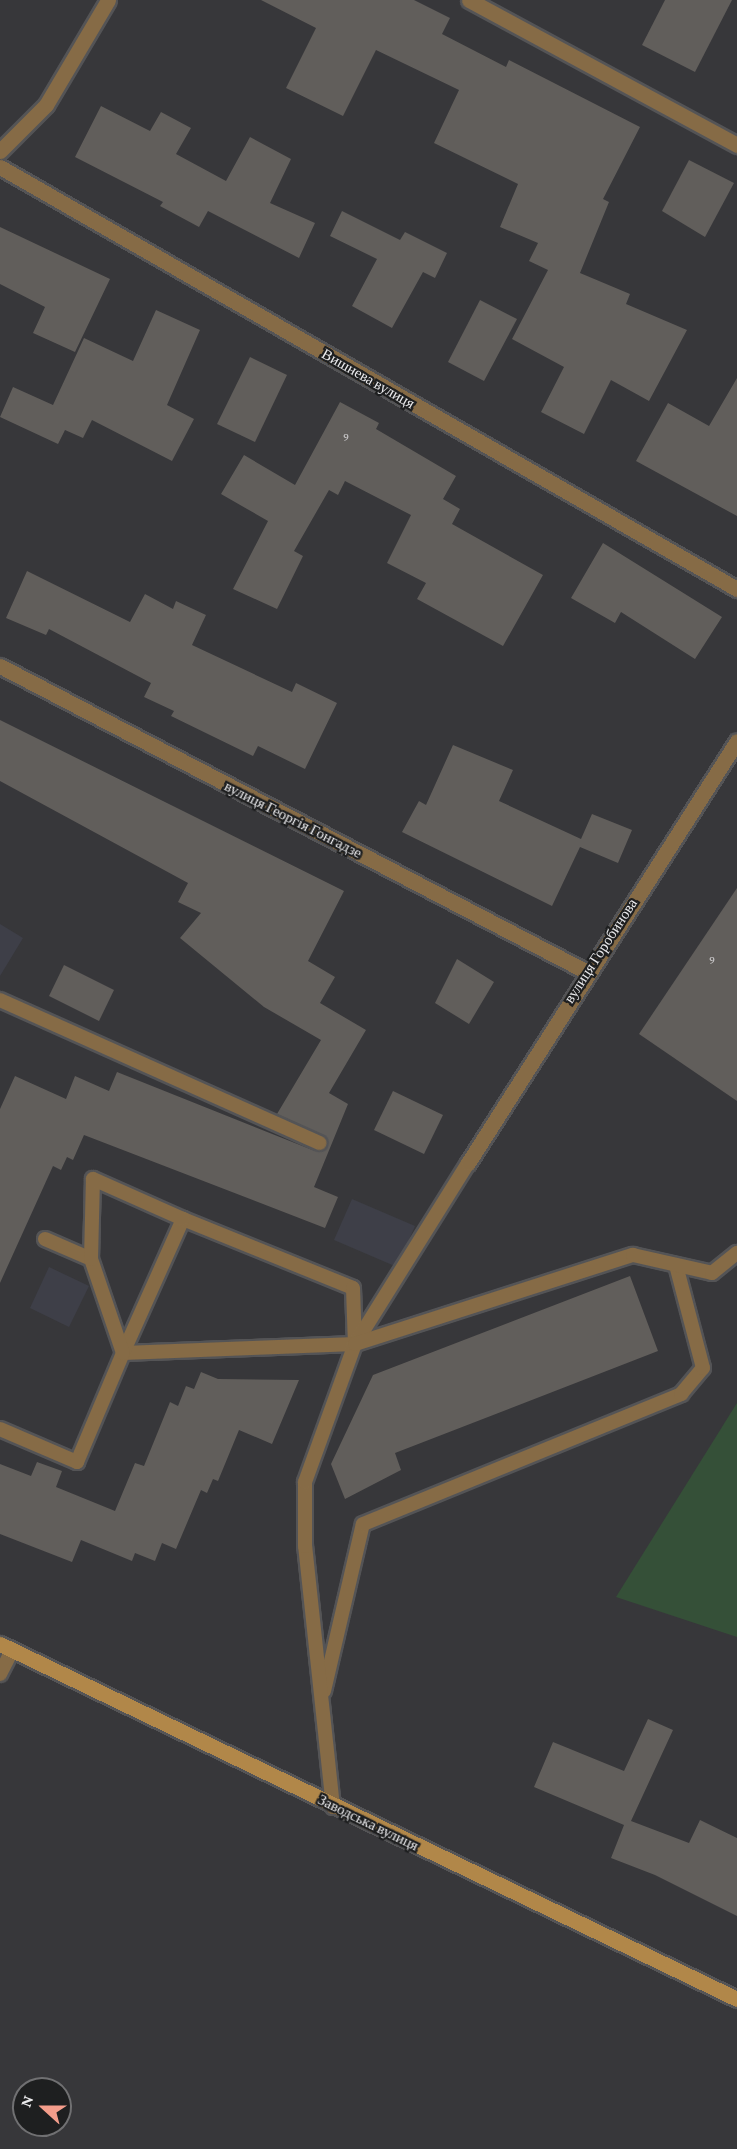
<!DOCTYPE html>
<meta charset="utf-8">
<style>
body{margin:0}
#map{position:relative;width:737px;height:2149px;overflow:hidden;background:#37373a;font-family:"Crimson Pro",serif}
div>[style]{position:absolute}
.built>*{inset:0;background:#3e3f48}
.green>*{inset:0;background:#355038}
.building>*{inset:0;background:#615e5b}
.roads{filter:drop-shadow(2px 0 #545456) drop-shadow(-2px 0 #545456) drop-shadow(0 2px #545456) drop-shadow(0 -2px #545456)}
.lane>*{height:14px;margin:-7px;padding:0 7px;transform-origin:7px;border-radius:7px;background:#866b46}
.street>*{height:15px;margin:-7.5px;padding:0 7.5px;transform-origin:7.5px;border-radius:7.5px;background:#866b46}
.secondary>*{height:15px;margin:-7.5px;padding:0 7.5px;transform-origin:7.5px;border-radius:7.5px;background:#b18749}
span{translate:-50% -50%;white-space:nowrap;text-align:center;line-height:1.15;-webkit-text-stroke:4.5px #1e1f20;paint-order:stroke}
.number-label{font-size:12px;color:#c8c7c8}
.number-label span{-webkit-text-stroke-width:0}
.street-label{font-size:15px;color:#eaeaec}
.north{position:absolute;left:12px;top:2077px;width:60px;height:60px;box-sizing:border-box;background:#1e1f20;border:2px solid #707072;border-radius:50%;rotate:291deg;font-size:16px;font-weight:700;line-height:24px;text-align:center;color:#eaeaec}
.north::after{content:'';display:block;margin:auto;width:21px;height:27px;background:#f49d8b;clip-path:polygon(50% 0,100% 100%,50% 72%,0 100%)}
</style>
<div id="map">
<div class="built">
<div style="clip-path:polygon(0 924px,23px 938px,0 976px)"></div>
<div style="clip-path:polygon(352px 1199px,415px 1226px,397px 1267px,334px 1240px)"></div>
<div style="clip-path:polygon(49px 1267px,89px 1286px,69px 1327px,30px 1308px)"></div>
</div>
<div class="green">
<div style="clip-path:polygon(737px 1403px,737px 1637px,616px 1597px)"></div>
</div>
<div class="building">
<div style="clip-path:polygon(261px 0,414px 0,450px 18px,442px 34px,506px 67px,509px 60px,640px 127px,603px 199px,609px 202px,580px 273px,630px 294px,626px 304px,687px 330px,649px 401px,611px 380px,584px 434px,541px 412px,564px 367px,512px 339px,548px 270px,529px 261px,538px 243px,500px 227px,518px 184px,434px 143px,459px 90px,376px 50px,343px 116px,286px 88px,316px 28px)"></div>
<div style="clip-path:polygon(665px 0,732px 0,695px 72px,642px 45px)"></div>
<div style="clip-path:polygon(101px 106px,150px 131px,161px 112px,191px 128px,176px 154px,226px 181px,250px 137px,291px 159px,270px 203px,315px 223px,299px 258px,208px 211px,199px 227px,160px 206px,163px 202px,75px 157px)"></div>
<div style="clip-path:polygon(689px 160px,734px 183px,705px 237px,662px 211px)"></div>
<div style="clip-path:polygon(342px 211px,400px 240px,405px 232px,447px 253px,435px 278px,423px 272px,392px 328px,352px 306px,377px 259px,330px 236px)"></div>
<div style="clip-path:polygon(0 227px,110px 279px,75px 352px,33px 333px,45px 307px,0 284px)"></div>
<div style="clip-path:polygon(480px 300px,517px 319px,484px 381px,448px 362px)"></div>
<div style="clip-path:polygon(156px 310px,200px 330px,167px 405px,194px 419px,172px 461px,92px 420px,83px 438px,65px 430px,58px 444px,0 417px,13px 387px,53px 405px,84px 338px,133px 361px)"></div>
<div style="clip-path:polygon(250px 357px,287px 375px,255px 442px,217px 424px)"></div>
<div style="clip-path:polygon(737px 378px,737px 516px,636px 461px,668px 403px,709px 426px)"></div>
<div style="clip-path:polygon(340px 402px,379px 423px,376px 429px,456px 476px,443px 499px,460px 509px,452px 524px,543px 575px,503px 646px,417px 599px,426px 583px,387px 563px,411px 515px,345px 481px,338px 495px,329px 490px,294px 551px,303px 556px,277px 609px,233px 589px,268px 521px,221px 494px,244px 455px,295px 485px)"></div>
<div style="clip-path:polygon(603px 543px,722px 617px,695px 659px,621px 612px,615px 623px,571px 598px)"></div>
<div style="clip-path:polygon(27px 571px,130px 622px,145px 594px,173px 609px,176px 601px,206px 615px,192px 645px,292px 692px,296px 683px,337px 703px,305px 769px,258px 746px,253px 756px,171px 716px,174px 711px,144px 697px,151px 683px,49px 629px,46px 635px,6px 618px)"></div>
<div style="clip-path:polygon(0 720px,344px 891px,308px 961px,335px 977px,320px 1003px,366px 1030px,329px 1093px,348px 1104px,314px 1187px,338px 1197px,325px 1228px,84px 1135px,73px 1160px,67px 1157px,61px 1170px,53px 1166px,0 1283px,0 1109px,15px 1076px,66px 1099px,75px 1076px,109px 1091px,117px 1072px,315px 1151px,324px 1151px,328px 1143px,323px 1135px,277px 1114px,321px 1040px,264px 1007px,180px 938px,201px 913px,178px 902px,188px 883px,0 781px)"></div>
<div style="clip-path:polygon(453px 745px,513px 770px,499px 801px,581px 839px,592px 814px,632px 830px,618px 863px,580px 847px,552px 906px,402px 832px,419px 801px,426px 805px)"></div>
<div style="clip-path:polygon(737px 888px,737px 1101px,639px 1034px)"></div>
<div style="clip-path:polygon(457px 959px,494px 982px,469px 1024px,435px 1003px)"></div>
<div style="clip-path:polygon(64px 965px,114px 990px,99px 1021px,49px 996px)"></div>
<div style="clip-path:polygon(393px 1091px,443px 1115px,424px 1154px,374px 1130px)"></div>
<div style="clip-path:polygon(630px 1276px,658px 1351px,395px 1453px,401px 1470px,345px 1499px,331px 1464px,373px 1375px)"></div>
<div style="clip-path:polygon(201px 1372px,218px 1379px,299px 1380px,272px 1444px,239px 1430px,218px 1481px,213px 1479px,207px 1493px,201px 1490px,176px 1549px,162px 1543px,155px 1561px,135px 1553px,132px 1561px,81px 1540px,72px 1562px,0 1534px,0 1464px,31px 1476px,37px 1462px,62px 1471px,56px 1487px,115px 1511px,135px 1463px,144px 1466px,170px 1402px,178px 1406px,186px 1386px,194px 1389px)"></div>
<div style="clip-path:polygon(648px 1719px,673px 1730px,631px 1821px,689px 1843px,700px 1820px,737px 1838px,737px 1916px,655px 1875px,611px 1858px,624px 1825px,534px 1787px,553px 1742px,624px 1771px)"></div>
</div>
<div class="roads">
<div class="lane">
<div style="left:0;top:1000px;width:350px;rotate:24.1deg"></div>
<div style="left:183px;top:1219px;width:183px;rotate:22.1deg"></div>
<div style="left:353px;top:1288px;width:56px;rotate:88deg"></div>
<div style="left:355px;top:1344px;width:232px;rotate:177.8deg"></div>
<div style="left:123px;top:1353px;width:147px;rotate:-65.9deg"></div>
<div style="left:45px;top:1239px;width:50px;rotate:23.5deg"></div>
<div style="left:355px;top:1344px;width:213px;rotate:-58deg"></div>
<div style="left:0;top:1429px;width:84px;rotate:23.2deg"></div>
<div style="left:77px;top:1462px;width:118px;rotate:-67.1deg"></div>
<div style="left:123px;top:1353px;width:99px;rotate:-108.8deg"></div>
<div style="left:91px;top:1259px;width:80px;rotate:-88.6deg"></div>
<div style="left:93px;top:1179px;width:98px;rotate:24deg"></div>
<div style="left:0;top:1674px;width:27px;rotate:-63deg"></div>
<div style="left:324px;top:1691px;width:171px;rotate:-76.9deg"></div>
<div style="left:363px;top:1524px;width:344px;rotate:-22.2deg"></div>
<div style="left:681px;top:1394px;width:34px;rotate:-50deg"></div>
<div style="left:703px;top:1368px;width:106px;rotate:-104.7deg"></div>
<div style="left:333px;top:1807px;width:262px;rotate:-96.1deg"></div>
<div style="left:305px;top:1546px;width:64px;rotate:-90deg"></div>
<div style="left:305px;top:1482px;width:147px;rotate:-70.1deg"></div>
<div style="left:355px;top:1344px;width:292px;rotate:-17.8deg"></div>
<div style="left:633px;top:1255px;width:81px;rotate:12.8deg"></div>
<div style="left:712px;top:1273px;width:32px;rotate:-39deg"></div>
</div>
<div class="street">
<div style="left:469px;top:0;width:305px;rotate:28.4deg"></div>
<div style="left:0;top:151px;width:65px;rotate:-45deg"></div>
<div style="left:46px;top:105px;width:122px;rotate:-59.4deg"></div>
<div style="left:0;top:167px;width:849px;rotate:29.8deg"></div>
<div style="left:0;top:666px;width:662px;rotate:27.53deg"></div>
<div style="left:468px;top:1163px;width:500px;rotate:-57.48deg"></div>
</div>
<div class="secondary">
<div style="left:0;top:1644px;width:818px;rotate:25.72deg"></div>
</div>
</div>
<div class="number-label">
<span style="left:346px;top:438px">9</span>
<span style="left:712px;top:961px">9</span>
</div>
<div class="street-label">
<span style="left:368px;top:379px;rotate:30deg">Вишнева вулиця</span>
<span style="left:293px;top:820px;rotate:27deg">вулиця Георгія Гонгадзе</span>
<span style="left:601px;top:951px;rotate:-57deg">вулиця Горобинова</span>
<span style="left:368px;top:1823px;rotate:26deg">Заводська вулиця</span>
</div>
<div class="north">N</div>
</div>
